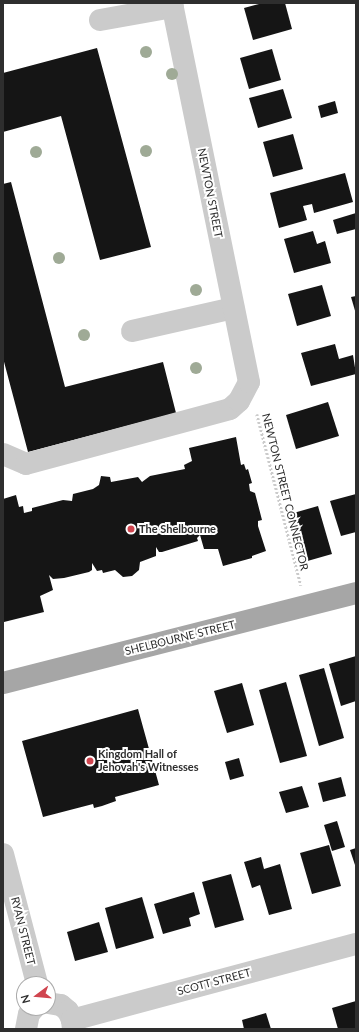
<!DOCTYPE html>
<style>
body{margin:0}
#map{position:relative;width:359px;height:1032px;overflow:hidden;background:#fff;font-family:Lato,sans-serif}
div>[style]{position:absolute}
.building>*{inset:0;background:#151515}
.path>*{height:2.5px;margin-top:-1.25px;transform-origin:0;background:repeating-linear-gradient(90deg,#cbcbcb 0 2px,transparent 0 4px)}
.minor>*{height:22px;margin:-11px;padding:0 11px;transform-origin:11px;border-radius:11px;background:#cbcbcb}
.major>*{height:22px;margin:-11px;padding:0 11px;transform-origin:11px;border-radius:11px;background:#a6a6a6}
.trees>*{width:12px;height:12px;margin:-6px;border-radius:50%;background:#9faa96}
.dots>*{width:11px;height:11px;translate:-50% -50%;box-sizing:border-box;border:2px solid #fff;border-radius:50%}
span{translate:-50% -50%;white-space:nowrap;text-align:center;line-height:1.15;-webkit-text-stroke:4px #fff;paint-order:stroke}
.street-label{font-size:11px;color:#2e2e2e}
.poi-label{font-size:11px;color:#2e2e2e;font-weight:700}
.left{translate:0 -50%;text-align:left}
.frame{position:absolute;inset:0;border:4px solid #2e2e2e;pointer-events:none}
.north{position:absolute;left:16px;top:976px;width:40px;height:40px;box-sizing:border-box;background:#fff;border:1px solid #ababab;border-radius:50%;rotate:254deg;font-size:11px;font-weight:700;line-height:16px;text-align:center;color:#2e2e2e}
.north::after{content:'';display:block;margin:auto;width:14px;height:18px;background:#d0454f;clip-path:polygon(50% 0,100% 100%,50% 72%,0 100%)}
</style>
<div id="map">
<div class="building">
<div style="clip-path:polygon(263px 3px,285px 3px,292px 29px,253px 40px,244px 8px)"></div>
<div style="clip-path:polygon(97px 48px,151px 247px,100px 260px,61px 116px,3px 132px,3px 73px)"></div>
<div style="clip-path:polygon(272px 49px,281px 80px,249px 89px,240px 58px)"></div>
<div style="clip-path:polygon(283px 89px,292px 118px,258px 128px,249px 98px)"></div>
<div style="clip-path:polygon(335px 101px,338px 113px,321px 118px,318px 106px)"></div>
<div style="clip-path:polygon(293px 134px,303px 169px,273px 177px,263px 142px)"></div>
<div style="clip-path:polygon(345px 173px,353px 202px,314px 213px,312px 204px,303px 206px,307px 220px,279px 228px,270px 193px)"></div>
<div style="clip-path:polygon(11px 182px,65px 387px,163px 362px,176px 413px,28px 452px,3px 358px,3px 184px)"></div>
<div style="clip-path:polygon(356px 213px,356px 229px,337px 234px,333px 220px)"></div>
<div style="clip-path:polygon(313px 231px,317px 244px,325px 241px,331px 263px,294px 273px,284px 239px)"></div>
<div style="clip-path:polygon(322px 285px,331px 316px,297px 326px,288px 294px)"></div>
<div style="clip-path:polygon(356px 296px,356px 314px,351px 297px)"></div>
<div style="clip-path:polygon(335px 344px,339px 359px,353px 355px,356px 374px,311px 386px,301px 353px)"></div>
<div style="clip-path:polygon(328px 402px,339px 436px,296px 449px,286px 415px)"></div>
<div style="clip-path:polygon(236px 437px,241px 465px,244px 464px,246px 470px,248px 469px,252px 483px,249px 484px,250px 491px,255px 493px,262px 520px,258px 521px,258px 526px,266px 551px,252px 556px,252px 558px,223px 566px,218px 549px,204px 549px,200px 535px,197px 538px,198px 541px,162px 552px,159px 552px,156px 547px,156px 556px,140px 562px,139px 570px,132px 576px,123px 577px,115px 570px,103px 573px,102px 570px,97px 571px,92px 563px,92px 570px,89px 572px,64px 578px,53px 579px,49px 575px,53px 590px,40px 596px,44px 612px,4px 622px,3px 499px,16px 495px,19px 507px,23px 506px,24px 513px,32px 511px,32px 514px,32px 508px,63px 500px,72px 501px,73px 494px,93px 489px,99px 485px,101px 476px,110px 477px,111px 482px,138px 477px,142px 482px,150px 476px,185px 469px,184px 465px,192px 461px,189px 448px)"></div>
<div style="clip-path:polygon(356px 494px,356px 532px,341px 536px,330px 501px)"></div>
<div style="clip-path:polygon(318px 506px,332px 554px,304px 562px,290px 514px)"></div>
<div style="clip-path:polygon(356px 656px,356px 701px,341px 706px,329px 664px)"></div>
<div style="clip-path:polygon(324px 668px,344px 738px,319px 746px,299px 675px)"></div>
<div style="clip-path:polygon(286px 682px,307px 756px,280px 763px,259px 690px)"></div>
<div style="clip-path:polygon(242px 683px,254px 725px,227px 733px,214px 691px)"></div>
<div style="clip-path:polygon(138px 709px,159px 785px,115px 797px,116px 801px,102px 806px,94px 808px,93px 804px,43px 817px,22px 741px)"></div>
<div style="clip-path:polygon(239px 758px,244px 776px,230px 780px,225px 762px)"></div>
<div style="clip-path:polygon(341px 777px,346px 796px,323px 802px,318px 783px)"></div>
<div style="clip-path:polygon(302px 786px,309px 807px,286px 813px,279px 792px)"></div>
<div style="clip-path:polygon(337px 821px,345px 847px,332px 851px,324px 825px)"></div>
<div style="clip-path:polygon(329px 845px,341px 886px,312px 894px,300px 853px)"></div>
<div style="clip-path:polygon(356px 848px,356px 868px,350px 850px)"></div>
<div style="clip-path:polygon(261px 857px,264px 869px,280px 864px,292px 909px,269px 915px,260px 885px,252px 888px,244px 862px)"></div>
<div style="clip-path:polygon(231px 874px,244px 920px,215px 928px,202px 882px)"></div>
<div style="clip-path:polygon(194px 892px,200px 914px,189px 918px,191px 926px,163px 934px,154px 904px)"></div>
<div style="clip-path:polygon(142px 897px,154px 938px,116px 949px,105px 908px)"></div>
<div style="clip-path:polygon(99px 922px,108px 952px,75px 961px,67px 932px)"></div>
<div style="clip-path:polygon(356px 1001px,356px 1029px,338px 1029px,332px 1008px)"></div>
<div style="clip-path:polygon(266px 1013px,271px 1029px,244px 1029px,242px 1020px)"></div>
</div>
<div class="path">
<div style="left:257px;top:414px;width:177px;rotate:75.6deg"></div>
</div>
<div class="minor">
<div style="left:100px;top:20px;width:74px;rotate:-10.1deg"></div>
<div style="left:132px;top:331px;width:104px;rotate:-12.8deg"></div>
<div style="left:3px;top:454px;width:25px;rotate:23deg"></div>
<div style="left:26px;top:464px;width:211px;rotate:-15.1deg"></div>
<div style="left:230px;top:409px;width:12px;rotate:-42deg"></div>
<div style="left:239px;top:401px;width:21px;rotate:-62deg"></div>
<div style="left:249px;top:382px;width:387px;rotate:-101.5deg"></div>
<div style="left:3px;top:854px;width:134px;rotate:75.3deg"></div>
<div style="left:48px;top:1003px;width:13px;rotate:9deg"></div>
<div style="left:61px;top:1005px;width:9px;rotate:41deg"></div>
<div style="left:68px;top:1011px;width:10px;rotate:66deg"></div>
<div style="left:72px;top:1020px;width:9px;rotate:84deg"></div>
<div style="left:72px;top:1020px;width:294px;rotate:-15deg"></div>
<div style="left:26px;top:1029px;width:15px;rotate:-79deg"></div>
<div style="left:29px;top:1014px;width:8px;rotate:-50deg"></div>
</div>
<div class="major">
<div style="left:3px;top:683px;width:364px;rotate:-14.3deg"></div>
</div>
<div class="trees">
<div style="left:146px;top:52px"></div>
<div style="left:172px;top:74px"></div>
<div style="left:146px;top:151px"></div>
<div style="left:36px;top:152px"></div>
<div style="left:59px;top:258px"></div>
<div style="left:196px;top:290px"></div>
<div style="left:84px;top:335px"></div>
<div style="left:196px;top:368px"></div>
</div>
<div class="dots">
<div style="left:131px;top:529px;background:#d0454f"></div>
<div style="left:90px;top:761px;background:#d0454f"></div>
</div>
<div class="street-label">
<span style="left:210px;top:193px;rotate:79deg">NEWTON STREET</span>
<span style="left:285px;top:492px;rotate:76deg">NEWTON STREET CONNECTOR</span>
<span style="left:180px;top:638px;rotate:-14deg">SHELBOURNE STREET</span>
<span style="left:23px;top:931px;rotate:76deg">RYAN STREET</span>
<span style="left:214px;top:982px;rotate:-15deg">SCOTT STREET</span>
</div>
<div class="poi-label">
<span class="left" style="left:139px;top:529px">The Shelbourne</span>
<span class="left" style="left:98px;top:761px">Kingdom Hall of<br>Jehovah's Witnesses</span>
</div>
<div class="frame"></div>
<div class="north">N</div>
</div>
